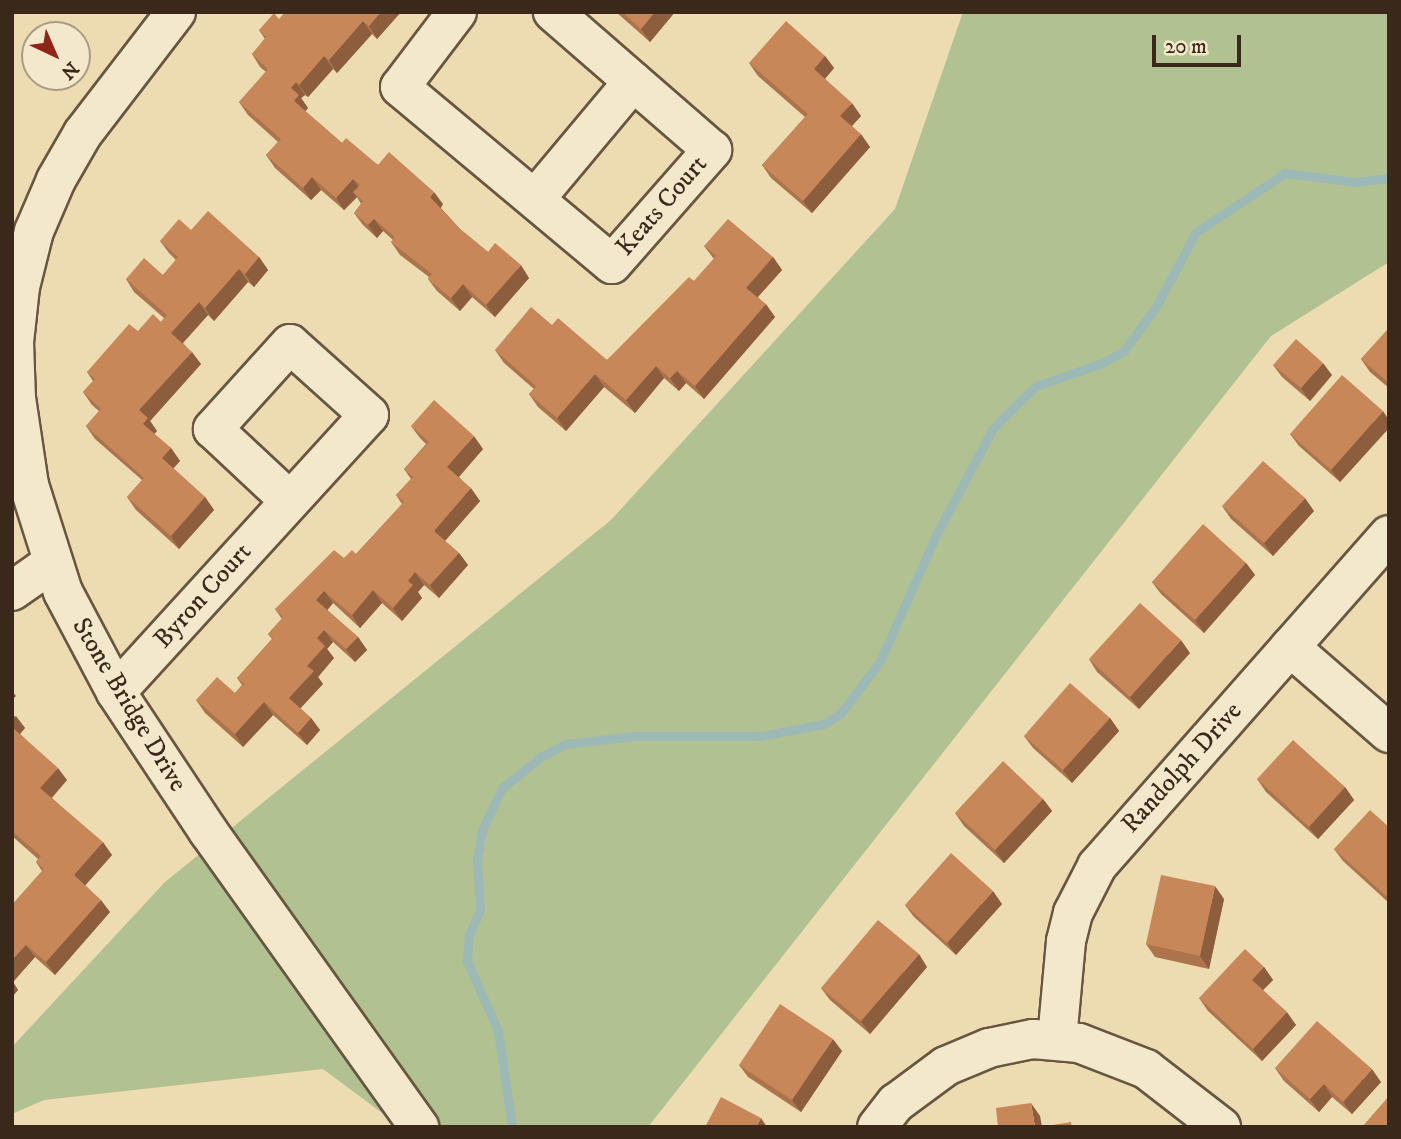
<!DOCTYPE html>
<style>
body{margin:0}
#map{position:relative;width:1401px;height:1139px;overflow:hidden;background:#eddbb1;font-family:"IM FELL DW Pica",serif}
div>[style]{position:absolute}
.green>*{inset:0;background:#b1c191}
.stream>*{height:9px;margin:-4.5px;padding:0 4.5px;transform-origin:4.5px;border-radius:4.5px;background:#9db9b6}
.roads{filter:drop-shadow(2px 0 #675640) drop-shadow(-2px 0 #675640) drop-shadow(0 2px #675640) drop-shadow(0 -2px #675640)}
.minor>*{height:38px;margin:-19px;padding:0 19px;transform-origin:19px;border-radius:19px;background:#f3e8cc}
.wall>*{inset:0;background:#ac744c}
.shaded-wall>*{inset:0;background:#8c5e3e}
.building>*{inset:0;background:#c88758}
span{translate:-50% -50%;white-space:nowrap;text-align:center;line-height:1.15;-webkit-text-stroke:7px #f3e8cc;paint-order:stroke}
.street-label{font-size:26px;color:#3a291a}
.frame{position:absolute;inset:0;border:14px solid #3a291a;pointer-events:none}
.north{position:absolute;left:21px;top:21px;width:70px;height:70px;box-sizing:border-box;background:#f3e8cc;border:2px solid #a99c85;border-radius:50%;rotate:136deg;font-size:19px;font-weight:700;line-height:28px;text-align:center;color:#3a291a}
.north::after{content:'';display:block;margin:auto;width:24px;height:32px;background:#8f2418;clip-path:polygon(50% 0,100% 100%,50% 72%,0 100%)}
.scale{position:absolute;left:1152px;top:35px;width:89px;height:32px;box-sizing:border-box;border:4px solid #3a291a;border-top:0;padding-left:9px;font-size:21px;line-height:24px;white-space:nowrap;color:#3a291a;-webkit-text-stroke:5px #f3e8cc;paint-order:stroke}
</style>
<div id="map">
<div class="green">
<div style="clip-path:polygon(963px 12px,1389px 12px,1389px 262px,1271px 336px,648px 1127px,401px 1127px,323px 1069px,44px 1100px,12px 1114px,12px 1047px,165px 882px,611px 520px,895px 209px)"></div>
</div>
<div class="stream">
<div style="left:512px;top:1127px;width:97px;rotate:-98.3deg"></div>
<div style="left:498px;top:1031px;width:77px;rotate:-113.9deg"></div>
<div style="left:467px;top:961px;width:26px;rotate:-86deg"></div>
<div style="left:469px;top:935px;width:27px;rotate:-66deg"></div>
<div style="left:480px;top:910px;width:51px;rotate:-93.4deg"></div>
<div style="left:477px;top:859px;width:29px;rotate:-80deg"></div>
<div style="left:482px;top:830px;width:47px;rotate:-64.5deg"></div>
<div style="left:502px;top:788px;width:51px;rotate:-38.7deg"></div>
<div style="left:542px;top:756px;width:27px;rotate:-27deg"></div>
<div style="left:566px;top:744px;width:68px;rotate:-6.7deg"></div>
<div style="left:634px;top:736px;width:126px"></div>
<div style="left:760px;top:736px;width:65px;rotate:-10.6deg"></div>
<div style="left:824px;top:724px;width:20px;rotate:-33deg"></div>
<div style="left:841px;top:713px;width:65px;rotate:-53.1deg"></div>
<div style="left:880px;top:661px;width:140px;rotate:-66deg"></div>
<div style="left:937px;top:533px;width:117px;rotate:-61.9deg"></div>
<div style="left:992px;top:430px;width:22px;rotate:-47deg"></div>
<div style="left:1007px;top:414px;width:40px;rotate:-44deg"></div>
<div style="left:1036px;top:386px;width:68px;rotate:-19deg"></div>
<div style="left:1100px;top:364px;width:27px;rotate:-28deg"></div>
<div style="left:1124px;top:351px;width:57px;rotate:-54.3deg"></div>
<div style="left:1157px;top:305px;width:83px;rotate:-61.9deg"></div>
<div style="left:1196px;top:232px;width:107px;rotate:-33.5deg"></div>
<div style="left:1285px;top:173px;width:72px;rotate:7.2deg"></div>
<div style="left:1356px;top:182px;width:33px;rotate:-7deg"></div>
</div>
<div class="roads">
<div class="minor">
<div style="left:176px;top:12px;width:153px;rotate:127.5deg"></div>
<div style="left:83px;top:133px;width:54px;rotate:119.9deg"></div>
<div style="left:56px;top:180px;width:56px;rotate:113.3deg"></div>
<div style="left:34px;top:231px;width:58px;rotate:104deg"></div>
<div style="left:20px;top:287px;width:55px;rotate:96.2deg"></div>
<div style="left:14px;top:342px;width:56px;rotate:88deg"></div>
<div style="left:16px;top:398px;width:88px;rotate:81.5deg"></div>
<div style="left:29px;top:485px;width:112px;rotate:72.4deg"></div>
<div style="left:63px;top:592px;width:113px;rotate:62.1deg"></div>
<div style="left:116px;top:692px;width:167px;rotate:56.5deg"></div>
<div style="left:208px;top:831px;width:364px;rotate:54.5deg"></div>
<div style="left:457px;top:12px;width:94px;rotate:127.2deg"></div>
<div style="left:400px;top:87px;width:276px;rotate:39.9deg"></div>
<div style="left:612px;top:264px;width:152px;rotate:-48.7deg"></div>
<div style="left:712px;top:150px;width:211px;rotate:-139deg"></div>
<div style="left:535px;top:199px;width:153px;rotate:-50.1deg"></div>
<div style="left:12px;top:591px;width:49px;rotate:-35deg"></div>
<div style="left:1290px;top:647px;width:131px;rotate:41deg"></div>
<div style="left:116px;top:692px;width:375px;rotate:-47.6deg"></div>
<div style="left:369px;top:415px;width:106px;rotate:-138.1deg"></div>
<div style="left:290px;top:344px;width:115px;rotate:132.2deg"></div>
<div style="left:213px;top:429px;width:105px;rotate:43.1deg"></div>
<div style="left:1057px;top:1040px;width:99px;rotate:-84.8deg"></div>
<div style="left:1066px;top:941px;width:29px;rotate:-76deg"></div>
<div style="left:1073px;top:913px;width:53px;rotate:-62.9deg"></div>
<div style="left:1097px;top:866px;width:441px;rotate:-48.6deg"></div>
<div style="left:877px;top:1127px;width:31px;rotate:-52deg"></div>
<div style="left:896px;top:1103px;width:62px;rotate:-36.5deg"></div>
<div style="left:946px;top:1066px;width:47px;rotate:-22.7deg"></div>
<div style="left:989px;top:1048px;width:45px;rotate:-11.6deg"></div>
<div style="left:1033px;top:1039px;width:46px;rotate:5deg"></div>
<div style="left:1079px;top:1043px;width:72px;rotate:21.2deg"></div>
<div style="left:1146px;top:1069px;width:95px;rotate:37.7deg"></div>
</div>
</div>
<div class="wall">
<div style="clip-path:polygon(401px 12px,377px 39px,372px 34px,337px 73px,333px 69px,308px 97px,305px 95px,301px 98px,308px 108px,305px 111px,342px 143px,443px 204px,441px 208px,460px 229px,488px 252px,529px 278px,495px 317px,472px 297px,460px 311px,437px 291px,428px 279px,429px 277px,400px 255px,391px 242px,393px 240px,383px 231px,377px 238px,363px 225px,354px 213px,361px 204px,357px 197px,344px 210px,321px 190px,311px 200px,275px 168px,266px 155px,278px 142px,248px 115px,239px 102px,266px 72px,260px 67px,252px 54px,265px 39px,259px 30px,279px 19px)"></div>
<div style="clip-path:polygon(616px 12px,675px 12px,650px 42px)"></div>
<div style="clip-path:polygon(825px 56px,834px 68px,825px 79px,861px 116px,852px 126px,870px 147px,812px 213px,771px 178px,762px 165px,805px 117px,758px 76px,749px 63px)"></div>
<div style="clip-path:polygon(191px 230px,259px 257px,268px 270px,254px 287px,248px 282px,214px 321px,208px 315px,183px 343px,201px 364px,150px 421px,157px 431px,154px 434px,171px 448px,180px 461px,173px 468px,205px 497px,214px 510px,179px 549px,136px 510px,127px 497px,142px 480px,95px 439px,86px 426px,99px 411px,92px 405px,83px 392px,93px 381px,87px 372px,138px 331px,161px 322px,164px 318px,134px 292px,126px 279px,163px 275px,176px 260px,169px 253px,160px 241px)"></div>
<div style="clip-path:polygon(704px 246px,773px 257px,782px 270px,758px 297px,775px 317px,704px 399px,686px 383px,679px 391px,664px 378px,635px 413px,604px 387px,566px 431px,538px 407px,529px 394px,534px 389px,504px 363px,495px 350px,552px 325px,607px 360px,694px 281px,714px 259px)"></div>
<div style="clip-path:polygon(1389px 328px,1389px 388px,1370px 372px,1361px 359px)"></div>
<div style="clip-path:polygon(1273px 365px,1332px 375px,1310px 401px,1282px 377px)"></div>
<div style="clip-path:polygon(1389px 420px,1389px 428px,1340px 482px,1299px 446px,1290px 434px)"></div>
<div style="clip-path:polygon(411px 426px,483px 449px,459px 477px,480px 501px,445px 541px,459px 553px,468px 565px,439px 598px,424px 585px,418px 592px,422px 598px,402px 621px,382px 603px,360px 628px,333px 603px,327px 610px,358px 637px,367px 650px,355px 662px,333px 642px,327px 649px,334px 658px,318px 677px,323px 684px,300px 708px,311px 718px,320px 730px,307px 745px,273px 715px,243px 747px,205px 713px,196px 700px,235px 693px,242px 685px,237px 678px,272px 639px,268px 634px,282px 619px,275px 609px,344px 558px,356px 554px,402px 504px,396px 495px,411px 479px,404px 469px,426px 444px,420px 438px)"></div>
<div style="clip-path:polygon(1222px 506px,1314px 511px,1273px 556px,1231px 519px)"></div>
<div style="clip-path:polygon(1246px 563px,1255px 575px,1204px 633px,1161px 594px,1152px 582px)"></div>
<div style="clip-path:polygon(1190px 653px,1139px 709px,1097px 672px,1089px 659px)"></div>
<div style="clip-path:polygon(12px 713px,25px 728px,20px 734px,67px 780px,52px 798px,112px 855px,85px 885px,110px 912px,55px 975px,35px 957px,13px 982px,18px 990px,12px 997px,12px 905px,42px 871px,36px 862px,38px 859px,12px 836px)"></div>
<div style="clip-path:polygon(1110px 718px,1119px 731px,1072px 783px,1033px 748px,1024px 736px)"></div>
<div style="clip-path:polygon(1257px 779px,1345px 787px,1354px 800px,1318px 839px,1266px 792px)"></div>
<div style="clip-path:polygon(1043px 799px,1052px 811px,1004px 863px,964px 826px,955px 813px)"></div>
<div style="clip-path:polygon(1389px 827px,1389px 903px,1343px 861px,1334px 849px)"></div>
<div style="clip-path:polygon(1224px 899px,1209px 969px,1155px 957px,1146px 944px)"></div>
<div style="clip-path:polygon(1002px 904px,956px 955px,914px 917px,905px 905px)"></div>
<div style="clip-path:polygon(927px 967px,870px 1034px,830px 1000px,821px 988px)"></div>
<div style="clip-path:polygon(1264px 967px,1273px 980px,1263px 990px,1296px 1025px,1262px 1061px,1208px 1011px,1199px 998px)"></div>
<div style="clip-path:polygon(842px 1051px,801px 1112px,748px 1077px,739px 1065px)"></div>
<div style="clip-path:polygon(1275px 1068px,1381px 1082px,1352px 1114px,1332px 1097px,1319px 1112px,1284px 1081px)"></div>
</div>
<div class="shaded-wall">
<div style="clip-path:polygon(381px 12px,401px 12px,377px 39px,369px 26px)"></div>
<div style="clip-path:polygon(655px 12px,675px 12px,650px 42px,641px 29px)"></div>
<div style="clip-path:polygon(363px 21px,372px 34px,337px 73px,329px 60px)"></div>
<div style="clip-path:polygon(324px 56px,333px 69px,308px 97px,299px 85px)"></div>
<div style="clip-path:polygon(825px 56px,834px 68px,822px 82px,814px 69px)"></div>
<div style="clip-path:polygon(296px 82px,305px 95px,301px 98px,308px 108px,303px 114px,294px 101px,291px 88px)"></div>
<div style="clip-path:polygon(852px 103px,861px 116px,849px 129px,840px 116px)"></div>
<div style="clip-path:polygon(861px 134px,870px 147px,812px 213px,803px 201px)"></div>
<div style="clip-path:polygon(312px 177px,321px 190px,311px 200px,303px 188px)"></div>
<div style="clip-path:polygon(353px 179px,362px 192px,353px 192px,357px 197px,344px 210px,336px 198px)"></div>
<div style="clip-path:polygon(434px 192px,443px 204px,439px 210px,430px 197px)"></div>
<div style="clip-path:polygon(374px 219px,383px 231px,377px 238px,368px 225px)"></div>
<div style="clip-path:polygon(259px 257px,268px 270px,254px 287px,245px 274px)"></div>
<div style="clip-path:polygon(773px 257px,782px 270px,755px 300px,746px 288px)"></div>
<div style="clip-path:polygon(521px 265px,529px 278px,495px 317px,486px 305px)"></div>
<div style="clip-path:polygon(239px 269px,248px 282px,214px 321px,205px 308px)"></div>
<div style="clip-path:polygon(463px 284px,472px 297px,460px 311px,451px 298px)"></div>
<div style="clip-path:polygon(199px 302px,208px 315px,180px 346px,171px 333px)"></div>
<div style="clip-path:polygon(766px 304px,775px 317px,704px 399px,695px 386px)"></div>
<div style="clip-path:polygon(192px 352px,201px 364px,150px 421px,157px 431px,152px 436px,143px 424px,139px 410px)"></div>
<div style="clip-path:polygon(1323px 363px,1332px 375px,1310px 401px,1301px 388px)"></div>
<div style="clip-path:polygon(656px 366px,664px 378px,635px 413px,626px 400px)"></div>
<div style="clip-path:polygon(677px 371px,686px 383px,679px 391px,670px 378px)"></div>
<div style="clip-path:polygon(595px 374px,604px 387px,566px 431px,557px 418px)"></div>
<div style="clip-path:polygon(1383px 411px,1389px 420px,1389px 428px,1340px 482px,1331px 470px)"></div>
<div style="clip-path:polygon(474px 436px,483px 449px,456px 480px,447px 467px)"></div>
<div style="clip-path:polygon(171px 448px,180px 461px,171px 471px,162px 458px)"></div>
<div style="clip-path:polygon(471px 488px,480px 501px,443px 543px,434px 531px)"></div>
<div style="clip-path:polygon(205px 497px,214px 510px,179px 549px,171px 536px)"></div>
<div style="clip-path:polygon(1305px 498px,1314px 511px,1273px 556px,1264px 543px)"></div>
<div style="clip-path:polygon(459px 553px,468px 565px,439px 598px,430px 585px)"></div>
<div style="clip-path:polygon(1246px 563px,1255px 575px,1204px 633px,1195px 620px)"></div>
<div style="clip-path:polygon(415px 572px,424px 585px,418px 592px,422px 598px,402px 621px,393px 608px,408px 581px)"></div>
<div style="clip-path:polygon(373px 590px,382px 603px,360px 628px,352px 615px)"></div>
<div style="clip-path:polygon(324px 591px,333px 603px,325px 613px,316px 600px)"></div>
<div style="clip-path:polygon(324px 630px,333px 642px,327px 649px,334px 658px,318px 677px,323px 684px,298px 711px,289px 698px,307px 666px,317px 638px)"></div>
<div style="clip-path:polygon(358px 637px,367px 650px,355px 662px,346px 649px)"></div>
<div style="clip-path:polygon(1181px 640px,1190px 653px,1139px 709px,1130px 697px)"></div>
<div style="clip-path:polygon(12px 691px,16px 696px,12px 700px)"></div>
<div style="clip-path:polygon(264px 702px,273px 715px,243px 747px,235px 734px)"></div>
<div style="clip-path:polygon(16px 716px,25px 728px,18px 736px,12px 728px,12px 720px)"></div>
<div style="clip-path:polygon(311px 718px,320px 730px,307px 745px,298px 733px)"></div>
<div style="clip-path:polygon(1110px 718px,1119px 731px,1072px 783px,1063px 770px)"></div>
<div style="clip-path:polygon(58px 768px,67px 780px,49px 800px,40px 788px)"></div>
<div style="clip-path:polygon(1345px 787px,1354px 800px,1318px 839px,1309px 827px)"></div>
<div style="clip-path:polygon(1043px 799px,1052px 811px,1004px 863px,995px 850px)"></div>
<div style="clip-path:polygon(103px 842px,112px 855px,83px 888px,74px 875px)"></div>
<div style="clip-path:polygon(1215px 886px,1224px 899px,1209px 969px,1200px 956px)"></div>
<div style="clip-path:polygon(993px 891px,1002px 904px,956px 955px,947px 943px)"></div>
<div style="clip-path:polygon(101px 900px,110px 912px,55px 975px,46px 962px)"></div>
<div style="clip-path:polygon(26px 945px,35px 957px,13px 982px,18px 990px,12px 997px,12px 960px)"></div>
<div style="clip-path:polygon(919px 954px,927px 967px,870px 1034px,861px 1021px)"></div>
<div style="clip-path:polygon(1264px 967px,1273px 980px,1261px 992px,1252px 980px)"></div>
<div style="clip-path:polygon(1287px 1012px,1296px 1025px,1262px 1061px,1253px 1049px)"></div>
<div style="clip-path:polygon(833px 1039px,842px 1051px,801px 1112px,792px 1100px)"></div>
<div style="clip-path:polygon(1372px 1069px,1381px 1082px,1352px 1114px,1343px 1102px)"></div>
<div style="clip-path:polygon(1324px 1084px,1332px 1097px,1319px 1112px,1310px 1099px)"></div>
<div style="clip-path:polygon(1031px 1103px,1040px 1116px,1042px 1127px,1035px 1127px)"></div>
<div style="clip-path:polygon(761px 1118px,767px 1127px,756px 1127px)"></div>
</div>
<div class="building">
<div style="clip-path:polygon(285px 12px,381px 12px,369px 26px,363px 21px,329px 60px,324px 56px,299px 85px,296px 82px,291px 88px,299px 95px,294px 101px,342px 143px,346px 138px,378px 165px,389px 152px,434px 192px,430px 197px,460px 229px,488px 252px,495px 243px,521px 265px,486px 305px,463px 284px,451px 298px,428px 279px,432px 274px,391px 242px,395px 237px,374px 219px,368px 225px,354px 213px,363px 201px,353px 192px,360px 185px,353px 179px,336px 198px,312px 177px,303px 188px,266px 155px,281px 139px,239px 102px,268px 69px,252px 54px,266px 37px,259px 30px,274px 13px,279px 19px)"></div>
<div style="clip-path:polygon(622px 12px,655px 12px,641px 29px)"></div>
<div style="clip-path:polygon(786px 21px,825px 56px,814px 69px,852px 103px,840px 116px,861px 134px,803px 201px,762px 165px,808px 114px,749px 63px)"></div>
<div style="clip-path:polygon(208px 211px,259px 257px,245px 274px,239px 269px,205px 308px,199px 302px,171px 333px,192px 352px,139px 410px,148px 418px,143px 424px,171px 448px,162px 458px,205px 497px,171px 536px,127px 497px,144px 478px,86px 426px,101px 409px,83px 392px,95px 379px,87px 372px,129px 324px,138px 331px,153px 314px,161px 322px,167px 315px,126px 279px,144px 258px,163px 275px,178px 257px,160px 241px,179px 219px,191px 230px)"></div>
<div style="clip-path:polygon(728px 219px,773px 257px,746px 288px,766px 304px,695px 386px,677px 371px,670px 378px,656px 366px,626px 400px,595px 374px,557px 418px,529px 394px,536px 386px,495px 350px,531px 307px,552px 325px,558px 318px,607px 360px,689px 277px,694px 281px,716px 256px,704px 246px)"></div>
<div style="clip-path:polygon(1389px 328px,1389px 383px,1361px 359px)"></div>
<div style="clip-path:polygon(1296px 339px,1323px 363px,1301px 388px,1273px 365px)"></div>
<div style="clip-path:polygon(1342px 375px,1383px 411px,1331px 470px,1290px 434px)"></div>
<div style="clip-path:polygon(434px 400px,474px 436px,447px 467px,471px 488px,434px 531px,459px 553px,430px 585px,415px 572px,408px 581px,413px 585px,393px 608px,373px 590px,352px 615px,324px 591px,316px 600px,358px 637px,346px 649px,324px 630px,317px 638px,325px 646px,307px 666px,314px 671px,289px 698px,311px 718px,298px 733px,264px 702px,235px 734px,196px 700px,217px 677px,235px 693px,244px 684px,237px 678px,273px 638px,268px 634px,283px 617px,275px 609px,334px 550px,344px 558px,352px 550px,356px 554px,404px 502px,396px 495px,413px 477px,404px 469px,429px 442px,411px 426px)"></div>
<div style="clip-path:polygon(1263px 461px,1305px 498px,1264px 543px,1222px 506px)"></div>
<div style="clip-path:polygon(1203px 524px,1246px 563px,1195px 620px,1152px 582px)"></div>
<div style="clip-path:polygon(1140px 603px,1181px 640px,1130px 697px,1089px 659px)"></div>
<div style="clip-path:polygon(1070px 683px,1110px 718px,1063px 770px,1024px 736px)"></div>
<div style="clip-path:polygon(12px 727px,58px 768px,40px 788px,103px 842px,74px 875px,101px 900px,46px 962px,26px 945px,12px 960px,12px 905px,44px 869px,36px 862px,41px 856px,12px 831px)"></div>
<div style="clip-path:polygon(1293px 740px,1345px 787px,1309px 827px,1257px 779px)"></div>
<div style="clip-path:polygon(1003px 761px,1043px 799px,995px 850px,955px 813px)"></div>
<div style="clip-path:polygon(1370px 810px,1389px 827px,1389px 894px,1386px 896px,1334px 849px)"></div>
<div style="clip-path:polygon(951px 853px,993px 891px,947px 943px,905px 905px)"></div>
<div style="clip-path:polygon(1161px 875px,1215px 886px,1200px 956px,1146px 944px)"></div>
<div style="clip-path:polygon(878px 920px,919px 954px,861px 1021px,821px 988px)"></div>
<div style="clip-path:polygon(1245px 949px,1264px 967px,1252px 980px,1287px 1012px,1253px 1049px,1199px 998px)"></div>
<div style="clip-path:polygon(780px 1004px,833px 1039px,792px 1100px,739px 1065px)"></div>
<div style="clip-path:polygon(1317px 1021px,1372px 1069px,1343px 1102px,1324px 1084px,1310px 1099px,1275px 1068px)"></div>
<div style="clip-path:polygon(1389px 1096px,1389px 1127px,1362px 1127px)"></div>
<div style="clip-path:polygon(721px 1097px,761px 1118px,756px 1127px,705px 1127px)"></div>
<div style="clip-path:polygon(1031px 1103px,1035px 1127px,998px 1127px,996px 1108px)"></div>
<div style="clip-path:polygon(1071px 1122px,1072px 1127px,1040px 1127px)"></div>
</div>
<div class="street-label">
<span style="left:662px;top:206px;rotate:-49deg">Keats Court</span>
<span style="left:203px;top:596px;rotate:-48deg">Byron Court</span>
<span style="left:129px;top:705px;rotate:59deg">Stone Bridge Drive</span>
<span style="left:1182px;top:768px;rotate:-48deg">Randolph Drive</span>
</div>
<div class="frame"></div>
<div class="north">N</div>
<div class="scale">20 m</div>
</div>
